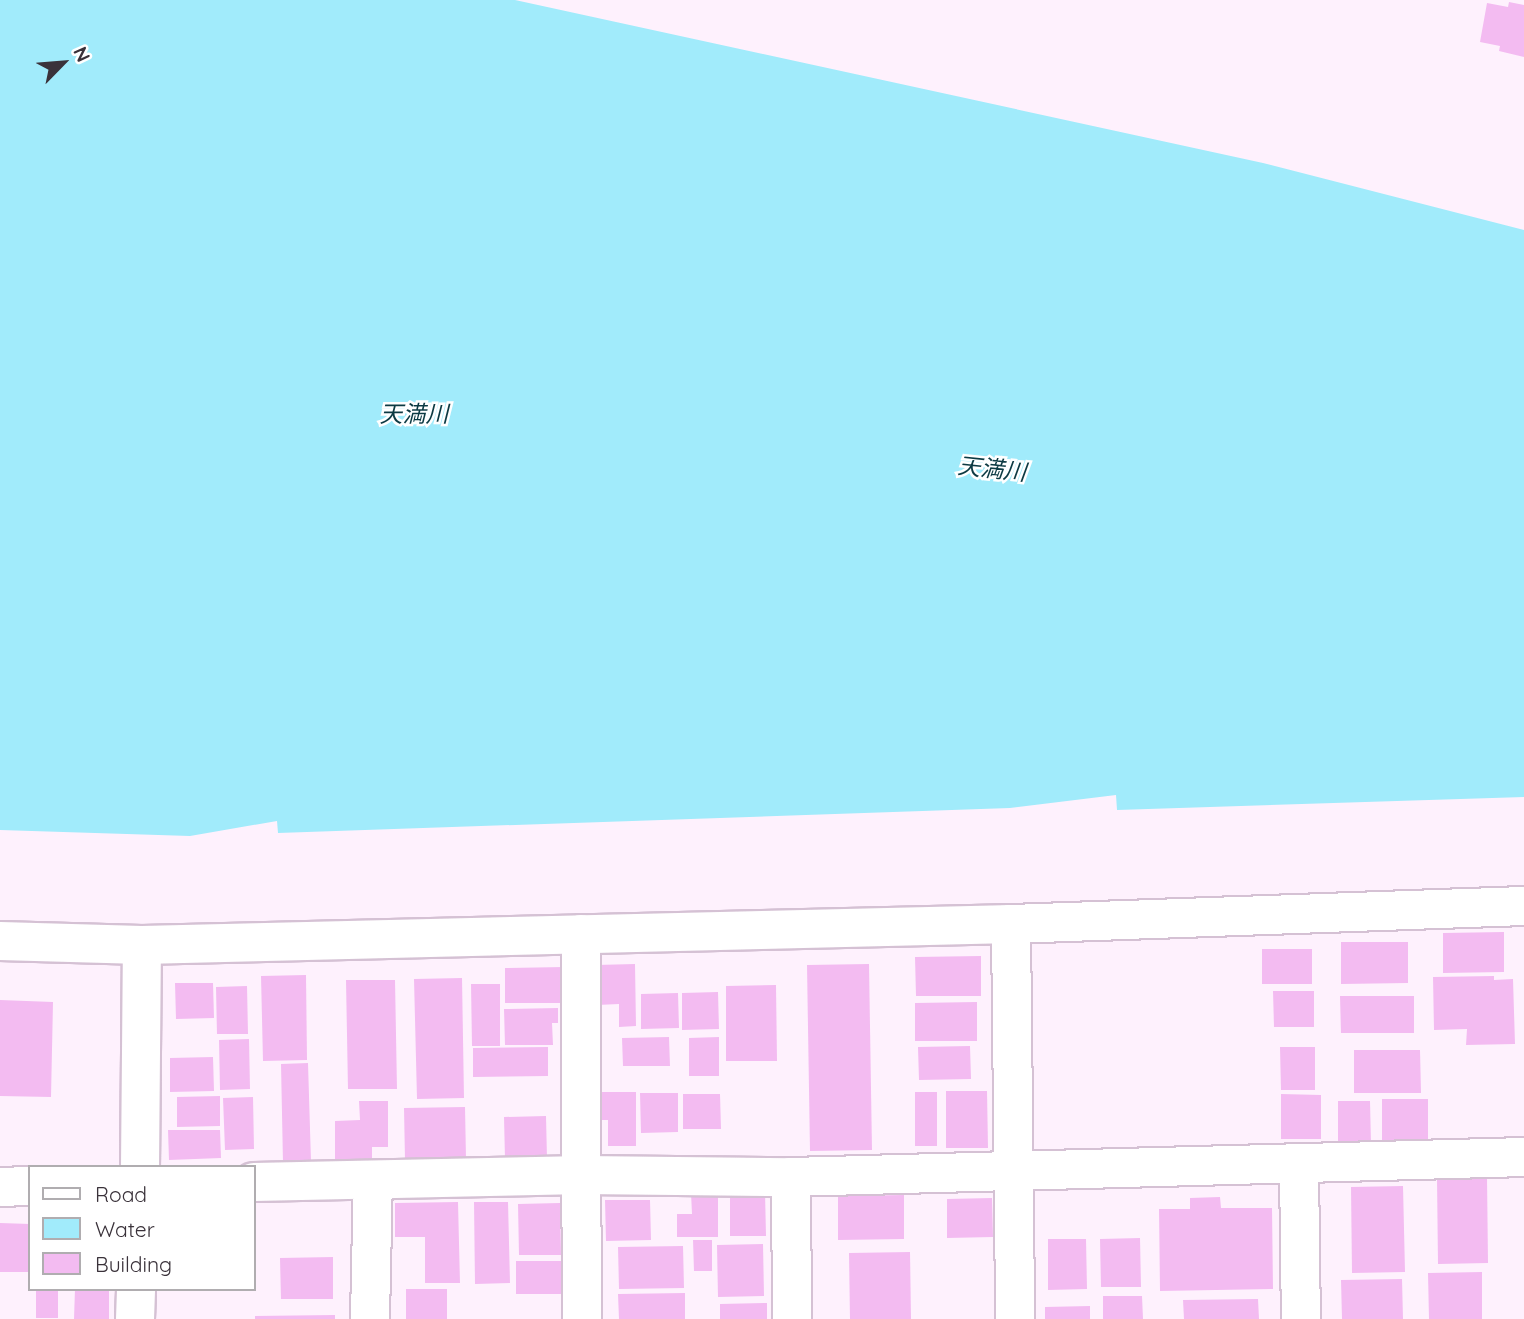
<!DOCTYPE html>
<meta charset="utf-8">
<style>
body{margin:0}
#map{position:relative;width:1524px;height:1319px;overflow:hidden;background:#fef1fd;font-family:Quicksand,"Noto Sans JP",sans-serif}
div>[style]{position:absolute}
.water>*{inset:0;background:#a1ebfb}
.building>*{inset:0;background:#f3bbf1}
.roads{filter:drop-shadow(2px 0 #d5c1d4) drop-shadow(-2px 0 #d5c1d4) drop-shadow(0 2px #d5c1d4) drop-shadow(0 -2px #d5c1d4)}
.minor>*{height:38px;margin:-19px;padding:0 19px;transform-origin:19px;border-radius:19px;background:#fff}
.tertiary>*{height:38px;margin:-19px;padding:0 19px;transform-origin:19px;border-radius:19px;background:#fff}
span{translate:-50% -50%;white-space:nowrap;text-align:center;line-height:1.15;-webkit-text-stroke:5px #fff;paint-order:stroke}
.water-label{font-size:23px;color:#0c3a43;font-style:italic}
.legend{position:absolute;left:28px;top:1165px;width:228px;height:126px;box-sizing:border-box;background:#fff;border:2px solid #b0adb0;margin:0;padding:9px 12px;list-style:none;font-size:21px;color:#3a323a}
.legend li{display:flex;align-items:center;gap:14px;height:35px}
.legend b{width:35px;border:2px solid #b0adb0}
.north{position:absolute;left:28px;top:28px;width:70px;height:70px;-webkit-text-stroke:5px #fff;paint-order:stroke;rotate:65deg;font-size:19px;font-weight:700;line-height:28px;text-align:center;color:#3a323a}
.north::after{content:'';display:block;margin:auto;width:24px;height:32px;background:#3a323a;clip-path:polygon(50% 0,100% 100%,50% 72%,0 100%)}
</style>
<div id="map">
<div class="water">
<div style="clip-path:polygon(0 0,515px 0,1263px 163px,1524px 230px,1524px 797px,1117px 810px,1116px 795px,1010px 808px,278px 833px,277px 821px,190px 836px,0 830px)"></div>
</div>
<div class="building">
<div style="clip-path:polygon(1509px 2px,1524px 5px,1524px 57px,1499px 51px,1500px 46px,1480px 42px,1487px 3px,1508px 7px)"></div>
<div style="clip-path:polygon(1504px 932px,1504px 972px,1443px 973px,1443px 933px)"></div>
<div style="clip-path:polygon(1341px 942px,1408px 942px,1408px 983px,1341px 984px)"></div>
<div style="clip-path:polygon(1262px 949px,1312px 949px,1312px 984px,1262px 984px)"></div>
<div style="clip-path:polygon(981px 956px,981px 996px,916px 996px,915px 957px)"></div>
<div style="clip-path:polygon(635px 964px,636px 1026px,619px 1027px,619px 1004px,597px 1005px,596px 965px)"></div>
<div style="clip-path:polygon(869px 964px,872px 1150px,810px 1151px,807px 965px)"></div>
<div style="clip-path:polygon(564px 967px,564px 1003px,505px 1003px,505px 968px)"></div>
<div style="clip-path:polygon(306px 975px,307px 1060px,263px 1061px,261px 976px)"></div>
<div style="clip-path:polygon(1494px 976px,1494px 980px,1513px 979px,1515px 1044px,1466px 1045px,1467px 1029px,1434px 1030px,1433px 977px)"></div>
<div style="clip-path:polygon(462px 978px,464px 1098px,417px 1099px,414px 979px)"></div>
<div style="clip-path:polygon(346px 980px,395px 980px,397px 1089px,348px 1089px)"></div>
<div style="clip-path:polygon(175px 983px,213px 983px,214px 1018px,176px 1019px)"></div>
<div style="clip-path:polygon(471px 984px,500px 984px,500px 1046px,472px 1046px)"></div>
<div style="clip-path:polygon(776px 985px,777px 1061px,726px 1061px,726px 986px)"></div>
<div style="clip-path:polygon(247px 986px,248px 1034px,217px 1034px,216px 987px)"></div>
<div style="clip-path:polygon(1273px 991px,1314px 991px,1314px 1027px,1274px 1027px)"></div>
<div style="clip-path:polygon(718px 992px,719px 1029px,682px 1030px,682px 993px)"></div>
<div style="clip-path:polygon(678px 993px,679px 1028px,641px 1029px,641px 994px)"></div>
<div style="clip-path:polygon(1340px 996px,1414px 996px,1414px 1033px,1341px 1033px)"></div>
<div style="clip-path:polygon(0 1000px,53px 1002px,51px 1097px,0 1096px)"></div>
<div style="clip-path:polygon(977px 1002px,977px 1041px,915px 1041px,915px 1003px)"></div>
<div style="clip-path:polygon(558px 1008px,558px 1023px,552px 1023px,553px 1045px,505px 1045px,504px 1009px)"></div>
<div style="clip-path:polygon(669px 1037px,670px 1066px,623px 1066px,622px 1038px)"></div>
<div style="clip-path:polygon(719px 1037px,719px 1076px,689px 1076px,689px 1038px)"></div>
<div style="clip-path:polygon(249px 1039px,250px 1089px,220px 1090px,219px 1040px)"></div>
<div style="clip-path:polygon(970px 1046px,971px 1079px,919px 1080px,918px 1047px)"></div>
<div style="clip-path:polygon(548px 1047px,548px 1076px,473px 1077px,473px 1048px)"></div>
<div style="clip-path:polygon(1280px 1047px,1315px 1047px,1315px 1090px,1281px 1090px)"></div>
<div style="clip-path:polygon(1354px 1050px,1420px 1050px,1421px 1093px,1354px 1093px)"></div>
<div style="clip-path:polygon(213px 1057px,214px 1091px,170px 1092px,170px 1058px)"></div>
<div style="clip-path:polygon(308px 1063px,311px 1162px,283px 1163px,281px 1064px)"></div>
<div style="clip-path:polygon(946px 1091px,987px 1091px,988px 1148px,946px 1148px)"></div>
<div style="clip-path:polygon(599px 1092px,636px 1092px,636px 1146px,608px 1146px,608px 1120px,599px 1120px)"></div>
<div style="clip-path:polygon(915px 1092px,937px 1092px,937px 1146px,915px 1146px)"></div>
<div style="clip-path:polygon(640px 1093px,678px 1093px,678px 1132px,641px 1133px)"></div>
<div style="clip-path:polygon(683px 1094px,720px 1094px,721px 1129px,683px 1129px)"></div>
<div style="clip-path:polygon(1281px 1094px,1321px 1095px,1321px 1139px,1281px 1139px)"></div>
<div style="clip-path:polygon(220px 1096px,220px 1126px,177px 1127px,177px 1097px)"></div>
<div style="clip-path:polygon(253px 1097px,254px 1149px,225px 1150px,223px 1098px)"></div>
<div style="clip-path:polygon(1382px 1099px,1428px 1099px,1428px 1141px,1382px 1141px)"></div>
<div style="clip-path:polygon(359px 1101px,388px 1101px,388px 1147px,372px 1147px,372px 1164px,335px 1164px,335px 1121px,360px 1120px)"></div>
<div style="clip-path:polygon(1338px 1101px,1370px 1101px,1371px 1145px,1338px 1145px)"></div>
<div style="clip-path:polygon(465px 1107px,466px 1159px,405px 1160px,404px 1108px)"></div>
<div style="clip-path:polygon(546px 1116px,547px 1159px,505px 1159px,504px 1117px)"></div>
<div style="clip-path:polygon(168px 1130px,220px 1130px,221px 1158px,169px 1160px)"></div>
<div style="clip-path:polygon(1487px 1177px,1488px 1263px,1438px 1264px,1437px 1178px)"></div>
<div style="clip-path:polygon(1403px 1186px,1405px 1272px,1352px 1273px,1351px 1187px)"></div>
<div style="clip-path:polygon(730px 1192px,765px 1192px,766px 1236px,730px 1236px)"></div>
<div style="clip-path:polygon(691px 1193px,718px 1193px,718px 1237px,677px 1237px,677px 1214px,692px 1214px)"></div>
<div style="clip-path:polygon(904px 1195px,904px 1239px,838px 1240px,838px 1196px)"></div>
<div style="clip-path:polygon(1220px 1197px,1221px 1208px,1272px 1208px,1273px 1289px,1160px 1291px,1159px 1209px,1190px 1209px,1190px 1198px)"></div>
<div style="clip-path:polygon(992px 1198px,993px 1237px,947px 1238px,947px 1199px)"></div>
<div style="clip-path:polygon(605px 1200px,650px 1200px,651px 1240px,606px 1241px)"></div>
<div style="clip-path:polygon(458px 1202px,460px 1283px,425px 1283px,425px 1237px,395px 1237px,395px 1203px)"></div>
<div style="clip-path:polygon(474px 1202px,508px 1202px,510px 1283px,475px 1284px)"></div>
<div style="clip-path:polygon(560px 1203px,561px 1255px,519px 1255px,518px 1204px)"></div>
<div style="clip-path:polygon(0 1223px,30px 1224px,29px 1272px,0 1272px)"></div>
<div style="clip-path:polygon(1140px 1238px,1141px 1287px,1101px 1287px,1100px 1239px)"></div>
<div style="clip-path:polygon(1048px 1239px,1086px 1239px,1087px 1289px,1048px 1290px)"></div>
<div style="clip-path:polygon(693px 1240px,712px 1240px,712px 1271px,694px 1271px)"></div>
<div style="clip-path:polygon(763px 1244px,764px 1296px,718px 1297px,717px 1245px)"></div>
<div style="clip-path:polygon(683px 1246px,684px 1288px,619px 1289px,618px 1247px)"></div>
<div style="clip-path:polygon(910px 1252px,911px 1319px,850px 1319px,849px 1253px)"></div>
<div style="clip-path:polygon(333px 1257px,333px 1299px,281px 1299px,280px 1258px)"></div>
<div style="clip-path:polygon(516px 1261px,561px 1261px,561px 1294px,516px 1294px)"></div>
<div style="clip-path:polygon(1482px 1272px,1482px 1319px,1429px 1319px,1428px 1273px)"></div>
<div style="clip-path:polygon(1402px 1279px,1403px 1319px,1342px 1319px,1341px 1280px)"></div>
<div style="clip-path:polygon(36px 1289px,58px 1289px,58px 1318px,36px 1318px)"></div>
<div style="clip-path:polygon(75px 1289px,109px 1289px,109px 1319px,74px 1319px)"></div>
<div style="clip-path:polygon(406px 1289px,447px 1289px,447px 1319px,406px 1319px)"></div>
<div style="clip-path:polygon(685px 1293px,685px 1319px,619px 1319px,618px 1294px)"></div>
<div style="clip-path:polygon(1103px 1296px,1142px 1296px,1143px 1319px,1103px 1319px)"></div>
<div style="clip-path:polygon(1258px 1299px,1259px 1319px,1184px 1319px,1183px 1300px)"></div>
<div style="clip-path:polygon(767px 1303px,767px 1319px,720px 1319px,720px 1304px)"></div>
<div style="clip-path:polygon(1090px 1306px,1090px 1319px,1045px 1319px,1045px 1307px)"></div>
<div style="clip-path:polygon(335px 1315px,335px 1319px,255px 1319px,255px 1316px)"></div>
</div>
<div class="roads">
<div class="minor">
<div style="left:1011px;top:924px;width:395px;rotate:89.4deg"></div>
<div style="left:581px;top:934px;width:385px;rotate:89.9deg"></div>
<div style="left:1299px;top:1165px;width:154px;rotate:89.3deg"></div>
<div style="left:140px;top:1167px;width:222px;rotate:-89.5deg"></div>
<div style="left:791px;top:1177px;width:142px;rotate:89.6deg"></div>
<div style="left:254px;top:1182px;width:329px;rotate:-1.2deg"></div>
<div style="left:583px;top:1175px;width:208px;rotate:0.6deg"></div>
<div style="left:791px;top:1177px;width:733px;rotate:-1.56deg"></div>
<div style="left:0;top:1187px;width:30px;rotate:-2deg"></div>
<div style="left:135px;top:1319px;width:30px;rotate:-88deg"></div>
<div style="left:370px;top:1319px;width:139px;rotate:-88.8deg"></div>
</div>
<div class="tertiary">
<div style="left:0;top:941px;width:142px;rotate:1.6deg"></div>
<div style="left:142px;top:945px;width:869px;rotate:-1.38deg"></div>
<div style="left:1011px;top:924px;width:513px;rotate:-2.01deg"></div>
</div>
</div>
<div class="water-label">
<span style="left:414px;top:414px">天満川</span>
<span style="left:992px;top:469px;rotate:6deg">天満川</span>
</div>
<ul class="legend">
<li><b style="height:9px;background:#fff"></b>Road</li>
<li><b style="height:19px;background:#a1ebfb"></b>Water</li>
<li><b style="height:19px;background:#f3bbf1"></b>Building</li>
</ul>
<div class="north">N</div>
</div>
